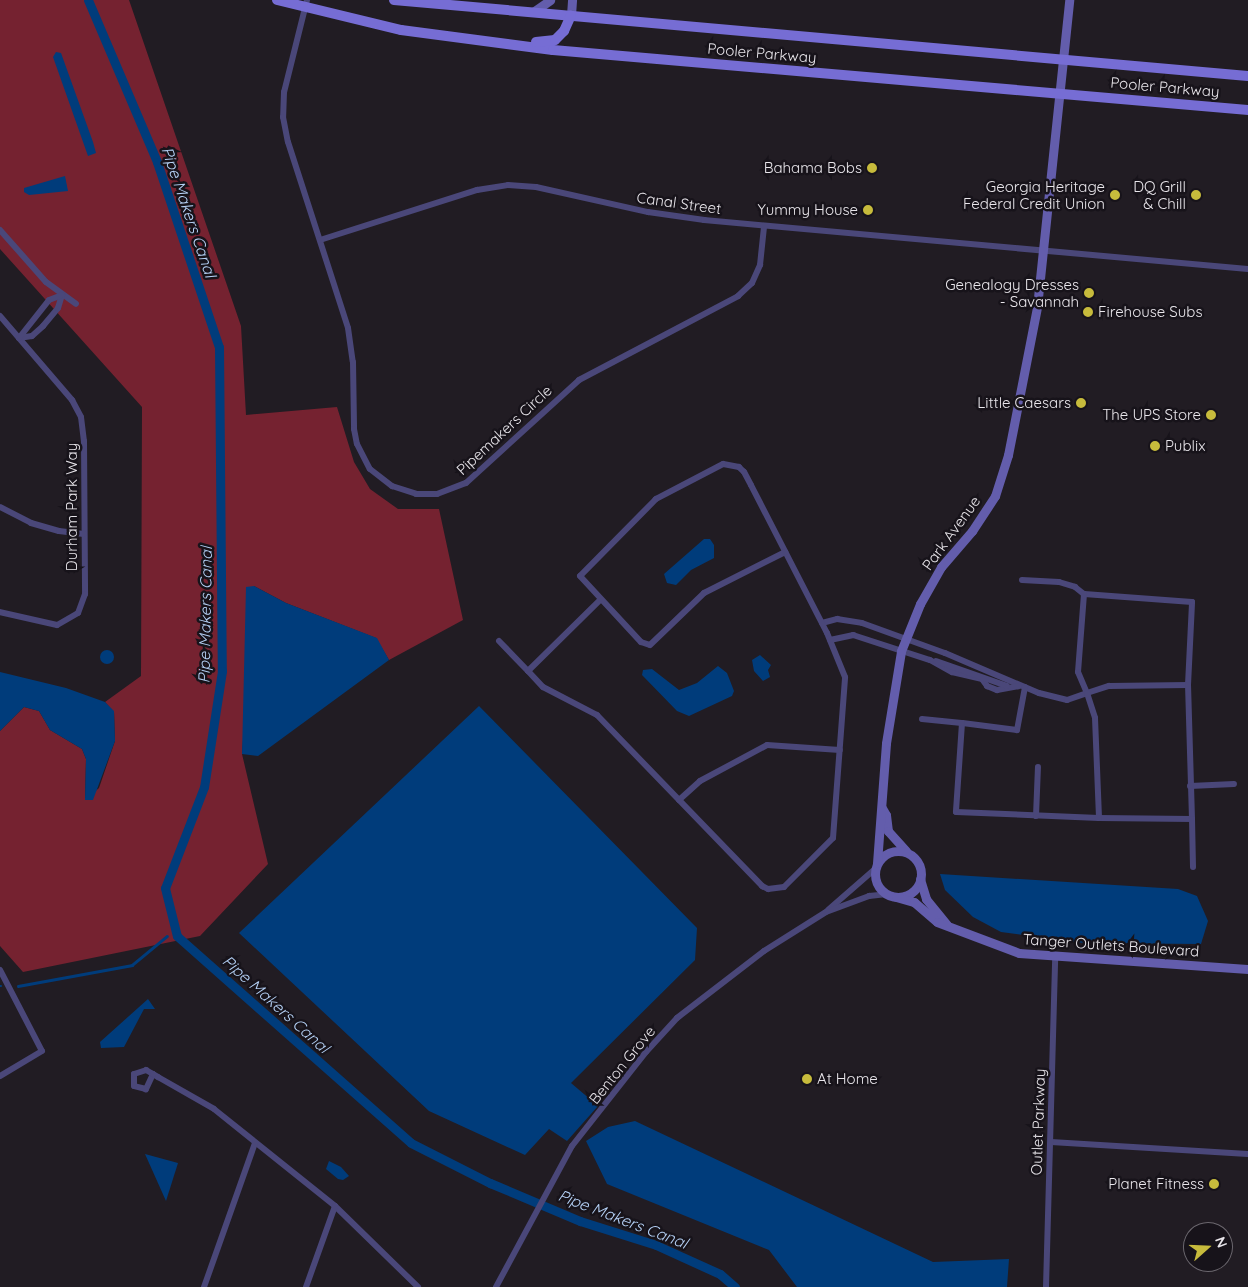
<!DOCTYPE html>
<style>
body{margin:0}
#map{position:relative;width:1248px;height:1287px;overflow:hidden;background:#211c23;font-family:Quicksand,sans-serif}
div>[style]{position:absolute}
.green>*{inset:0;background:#752230}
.water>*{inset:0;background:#003c7b}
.round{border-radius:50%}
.stream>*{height:2.5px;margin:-1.25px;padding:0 1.25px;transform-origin:1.25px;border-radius:1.25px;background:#003c7b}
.canal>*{height:9px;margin:-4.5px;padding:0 4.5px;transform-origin:4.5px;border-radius:4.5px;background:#003c7b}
.street>*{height:6px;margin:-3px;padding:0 3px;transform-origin:3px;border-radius:3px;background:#4a4779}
.secondary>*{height:9px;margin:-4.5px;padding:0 4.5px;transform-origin:4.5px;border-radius:4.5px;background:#635dac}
.secondary>.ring{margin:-4.5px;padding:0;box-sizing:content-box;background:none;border:9px solid #635dac;border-radius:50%}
.primary>*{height:10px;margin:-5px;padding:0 5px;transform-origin:5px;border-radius:5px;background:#766dd4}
.dots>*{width:14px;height:14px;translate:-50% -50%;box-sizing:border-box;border:2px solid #17131a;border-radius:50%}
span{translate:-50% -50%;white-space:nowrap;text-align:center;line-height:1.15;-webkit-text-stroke:5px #17131a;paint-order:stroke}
.street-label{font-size:15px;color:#e9e6eb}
.poi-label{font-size:15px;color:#e9e6eb}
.right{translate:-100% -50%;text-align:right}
.left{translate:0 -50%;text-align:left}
.water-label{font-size:16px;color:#b6d2f7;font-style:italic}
.north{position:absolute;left:1183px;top:1222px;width:50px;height:50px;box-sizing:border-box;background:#17131a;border:1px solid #6b676e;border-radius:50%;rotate:70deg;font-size:14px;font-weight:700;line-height:20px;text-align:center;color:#e9e6eb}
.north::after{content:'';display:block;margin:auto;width:18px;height:22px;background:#c7bb3c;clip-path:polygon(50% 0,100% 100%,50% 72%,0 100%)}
</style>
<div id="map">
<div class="green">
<div style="clip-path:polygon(0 0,129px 0,241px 326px,246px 415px,337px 407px,354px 462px,370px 489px,398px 509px,439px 509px,463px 620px,389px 660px,376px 638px,286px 603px,254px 586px,242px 754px,268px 864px,200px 936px,23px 972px,0 946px,0 731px,24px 707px,39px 711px,50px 730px,82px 749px,86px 759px,85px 800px,99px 788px,115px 741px,114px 712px,105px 702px,141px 676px,142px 407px,0 249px)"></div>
</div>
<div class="water">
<div style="clip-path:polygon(56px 52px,61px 53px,93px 142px,96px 153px,88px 156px,53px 57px)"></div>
<div style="clip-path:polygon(65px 176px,68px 191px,29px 195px,24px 192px,24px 188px)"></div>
<div style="clip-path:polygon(704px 539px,710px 539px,714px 545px,714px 558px,691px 570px,676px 585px,667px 583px,664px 574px)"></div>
<div style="clip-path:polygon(254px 586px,286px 603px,377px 638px,389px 660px,258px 756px,242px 754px,246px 587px)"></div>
<div class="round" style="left:100px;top:650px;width:14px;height:14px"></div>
<div style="clip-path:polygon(760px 655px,771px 665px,768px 670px,770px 677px,763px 681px,754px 671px,752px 660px)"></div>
<div style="clip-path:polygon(718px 666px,727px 673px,734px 691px,732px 696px,689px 716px,677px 711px,642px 675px,643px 670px,652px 669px,679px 690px,697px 683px)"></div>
<div style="clip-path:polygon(0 672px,66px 688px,105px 702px,114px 711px,115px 741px,93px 800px,85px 800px,86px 759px,82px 749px,50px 730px,39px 711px,24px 707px,0 731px)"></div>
<div style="clip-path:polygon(479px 706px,697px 928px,695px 960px,571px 1083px,598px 1106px,567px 1141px,549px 1129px,525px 1155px,429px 1111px,239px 933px)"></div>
<div style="clip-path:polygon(940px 874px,1178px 889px,1197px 896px,1208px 921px,1201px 944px,1084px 943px,1001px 932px,973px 917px,945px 890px)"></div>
<div style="clip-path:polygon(148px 999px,155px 1009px,144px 1009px,124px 1047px,101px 1048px,100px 1042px)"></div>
<div style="clip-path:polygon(635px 1121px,933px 1262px,1009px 1259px,1007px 1287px,797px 1287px,769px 1250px,607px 1184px,586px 1141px,608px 1127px)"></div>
<div style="clip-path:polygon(145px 1154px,178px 1163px,166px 1201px)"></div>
<div style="clip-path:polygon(329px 1161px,341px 1167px,349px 1176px,343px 1180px,338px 1179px,326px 1169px)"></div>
</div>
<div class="stream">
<div style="left:0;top:986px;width:1px"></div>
<div style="left:18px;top:986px;width:116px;rotate:-10.4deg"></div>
<div style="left:132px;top:965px;width:45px;rotate:-39.6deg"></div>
</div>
<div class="canal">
<div style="left:88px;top:0;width:176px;rotate:66.9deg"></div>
<div style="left:157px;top:162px;width:195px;rotate:71.5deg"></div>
<div style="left:219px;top:347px;width:324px;rotate:89.5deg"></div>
<div style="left:222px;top:671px;width:117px;rotate:98.8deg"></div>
<div style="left:204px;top:787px;width:108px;rotate:111.1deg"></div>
<div style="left:165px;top:888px;width:49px;rotate:76deg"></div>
<div style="left:177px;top:936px;width:312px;rotate:41.5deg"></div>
<div style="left:411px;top:1143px;width:89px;rotate:26.9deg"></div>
<div style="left:490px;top:1183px;width:98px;rotate:22.9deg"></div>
<div style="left:580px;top:1221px;width:80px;rotate:17.5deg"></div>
<div style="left:656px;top:1245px;width:70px;rotate:24.4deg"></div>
<div style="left:720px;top:1274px;width:20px;rotate:41deg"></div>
</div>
<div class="street">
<div style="left:307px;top:0;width:95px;rotate:104deg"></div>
<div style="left:284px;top:92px;width:25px;rotate:92deg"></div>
<div style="left:283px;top:117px;width:25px;rotate:79deg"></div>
<div style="left:288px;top:142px;width:195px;rotate:72.1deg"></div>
<div style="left:348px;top:328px;width:34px;rotate:82deg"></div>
<div style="left:353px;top:362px;width:67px;rotate:89.1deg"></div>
<div style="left:354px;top:429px;width:15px;rotate:79deg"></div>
<div style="left:357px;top:444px;width:28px;rotate:63deg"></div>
<div style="left:370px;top:469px;width:28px;rotate:38deg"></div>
<div style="left:392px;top:486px;width:25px;rotate:18deg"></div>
<div style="left:416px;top:494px;width:21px"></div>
<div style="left:437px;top:494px;width:31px;rotate:-21deg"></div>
<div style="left:466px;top:483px;width:153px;rotate:-42.3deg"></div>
<div style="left:579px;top:380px;width:180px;rotate:-27.8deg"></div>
<div style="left:738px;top:296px;width:19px;rotate:-43deg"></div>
<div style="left:752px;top:283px;width:20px;rotate:-66deg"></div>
<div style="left:760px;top:265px;width:39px;rotate:-84deg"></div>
<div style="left:0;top:230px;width:69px;rotate:48.5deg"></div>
<div style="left:46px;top:282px;width:37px;rotate:36deg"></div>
<div style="left:320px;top:240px;width:165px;rotate:-17.7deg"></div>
<div style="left:477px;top:190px;width:31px;rotate:-9deg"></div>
<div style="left:508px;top:185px;width:28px;rotate:4deg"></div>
<div style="left:536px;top:187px;width:115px;rotate:12.6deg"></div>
<div style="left:648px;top:212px;width:57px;rotate:8.1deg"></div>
<div style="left:704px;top:220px;width:546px;rotate:5.15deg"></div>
<div style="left:0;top:316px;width:111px;rotate:49.4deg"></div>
<div style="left:72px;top:400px;width:19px;rotate:62deg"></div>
<div style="left:81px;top:417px;width:24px;rotate:83deg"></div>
<div style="left:84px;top:441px;width:153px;rotate:89.6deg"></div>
<div style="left:85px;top:594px;width:20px;rotate:110deg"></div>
<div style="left:78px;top:613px;width:24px;rotate:150deg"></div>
<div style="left:57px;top:625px;width:58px;rotate:-167.2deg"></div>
<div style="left:19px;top:338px;width:13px;rotate:-9deg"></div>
<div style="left:32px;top:336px;width:15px;rotate:-42deg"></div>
<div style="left:43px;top:326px;width:23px;rotate:-50deg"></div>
<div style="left:58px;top:308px;width:14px;rotate:-73deg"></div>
<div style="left:19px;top:338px;width:48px;rotate:-51.7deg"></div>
<div style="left:49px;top:300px;width:14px;rotate:-21deg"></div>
<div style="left:0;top:507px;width:35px;rotate:27deg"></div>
<div style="left:31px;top:523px;width:29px;rotate:16deg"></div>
<div style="left:59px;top:531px;width:25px;rotate:7deg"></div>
<div style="left:1022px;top:580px;width:37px;rotate:3deg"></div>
<div style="left:1059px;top:582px;width:17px;rotate:17deg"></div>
<div style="left:1075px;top:587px;width:11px;rotate:38deg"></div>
<div style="left:822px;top:623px;width:16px;rotate:-15deg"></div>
<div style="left:837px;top:619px;width:25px;rotate:9deg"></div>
<div style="left:862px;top:623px;width:88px;rotate:19.9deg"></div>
<div style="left:945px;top:653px;width:102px;rotate:23.1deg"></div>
<div style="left:1039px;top:693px;width:29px;rotate:14deg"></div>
<div style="left:1067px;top:700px;width:21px;rotate:-19deg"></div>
<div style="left:1087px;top:693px;width:23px;rotate:-18deg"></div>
<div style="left:1109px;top:686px;width:79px;rotate:-0.7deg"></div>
<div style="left:1188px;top:685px;width:83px;rotate:-87.2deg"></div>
<div style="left:1192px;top:602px;width:108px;rotate:-175.8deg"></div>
<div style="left:1084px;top:594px;width:78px;rotate:94.4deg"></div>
<div style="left:1078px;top:672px;width:23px;rotate:67deg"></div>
<div style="left:1087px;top:693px;width:26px;rotate:72deg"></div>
<div style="left:1095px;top:718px;width:100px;rotate:87.7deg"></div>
<div style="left:1099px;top:818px;width:93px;rotate:0.6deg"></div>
<div style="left:1192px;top:819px;width:134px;rotate:-91.7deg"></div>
<div style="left:830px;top:640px;width:24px;rotate:-12deg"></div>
<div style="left:853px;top:635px;width:81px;rotate:18deg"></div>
<div style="left:930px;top:660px;width:25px;rotate:29deg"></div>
<div style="left:952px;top:672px;width:31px;rotate:13deg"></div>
<div style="left:982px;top:679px;width:9px;rotate:54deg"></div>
<div style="left:987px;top:686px;width:11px;rotate:22deg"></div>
<div style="left:997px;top:690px;width:22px;rotate:-10deg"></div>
<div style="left:499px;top:641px;width:42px;rotate:46deg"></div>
<div style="left:528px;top:671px;width:101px;rotate:-44.6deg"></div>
<div style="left:936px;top:661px;width:75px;rotate:19.4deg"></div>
<div style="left:528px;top:671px;width:22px;rotate:47deg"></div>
<div style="left:543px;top:687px;width:61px;rotate:27.4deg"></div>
<div style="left:597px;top:715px;width:238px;rotate:46deg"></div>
<div style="left:762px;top:886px;width:7px;rotate:27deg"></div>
<div style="left:768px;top:889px;width:16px;rotate:-7deg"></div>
<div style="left:784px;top:887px;width:69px;rotate:-45deg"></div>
<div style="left:833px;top:838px;width:161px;rotate:-85.7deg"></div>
<div style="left:845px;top:677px;width:48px;rotate:-112.2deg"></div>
<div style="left:827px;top:633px;width:166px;rotate:-117.2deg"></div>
<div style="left:751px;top:485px;width:15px;rotate:-118deg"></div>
<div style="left:744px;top:472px;width:7px;rotate:-135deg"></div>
<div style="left:739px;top:467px;width:16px;rotate:-169deg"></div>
<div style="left:723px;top:464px;width:76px;rotate:152.4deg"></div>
<div style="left:656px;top:499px;width:108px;rotate:134.6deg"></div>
<div style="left:580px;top:576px;width:90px;rotate:47.3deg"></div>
<div style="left:641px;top:642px;width:9px;rotate:18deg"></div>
<div style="left:650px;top:645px;width:75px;rotate:-43.9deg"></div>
<div style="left:704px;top:593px;width:91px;rotate:-26.8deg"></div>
<div style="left:1025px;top:687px;width:44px;rotate:100.5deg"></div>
<div style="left:1017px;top:730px;width:55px;rotate:-172.7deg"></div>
<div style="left:962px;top:723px;width:89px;rotate:93.9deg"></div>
<div style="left:956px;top:812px;width:143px;rotate:2.4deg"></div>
<div style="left:922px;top:719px;width:40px;rotate:5.7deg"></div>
<div style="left:1190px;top:786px;width:44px;rotate:-2.6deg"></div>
<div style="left:679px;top:800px;width:28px;rotate:-42deg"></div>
<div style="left:700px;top:781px;width:76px;rotate:-28.2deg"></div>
<div style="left:767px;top:745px;width:73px;rotate:3.9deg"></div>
<div style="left:1036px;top:816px;width:49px;rotate:-87.7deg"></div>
<div style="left:1192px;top:819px;width:48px;rotate:88.8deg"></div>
<div style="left:828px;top:910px;width:62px;rotate:-41.1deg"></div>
<div style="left:0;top:970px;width:91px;rotate:62.6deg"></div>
<div style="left:42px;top:1051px;width:49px;rotate:149.2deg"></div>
<div style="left:153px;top:1074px;width:17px;rotate:115deg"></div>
<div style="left:146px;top:1089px;width:12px;rotate:-166deg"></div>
<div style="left:134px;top:1086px;width:12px;rotate:-90deg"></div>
<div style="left:134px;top:1074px;width:13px;rotate:-18deg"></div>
<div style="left:146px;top:1070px;width:8px;rotate:30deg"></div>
<div style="left:153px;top:1074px;width:6px;rotate:31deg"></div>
<div style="left:158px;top:1077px;width:64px;rotate:29.7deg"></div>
<div style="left:214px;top:1109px;width:155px;rotate:38.7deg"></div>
<div style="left:335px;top:1206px;width:116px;rotate:44.3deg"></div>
<div style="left:1051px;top:1142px;width:197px;rotate:3.5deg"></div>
<div style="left:204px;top:1287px;width:153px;rotate:-70.5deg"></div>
<div style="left:306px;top:1287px;width:86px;rotate:-70.3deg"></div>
<div style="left:496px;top:1287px;width:160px;rotate:-61.7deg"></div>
<div style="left:572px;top:1146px;width:120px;rotate:-51.8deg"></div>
<div style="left:646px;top:1052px;width:46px;rotate:-47.6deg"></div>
<div style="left:677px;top:1018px;width:110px;rotate:-37.6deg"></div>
<div style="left:764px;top:951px;width:73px;rotate:-32.2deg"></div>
<div style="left:826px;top:912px;width:46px;rotate:-20.4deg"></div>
<div style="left:869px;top:896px;width:18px;rotate:-6deg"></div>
<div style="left:1046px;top:1287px;width:330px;rotate:-88.4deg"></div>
</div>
<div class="secondary">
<div style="left:533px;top:12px;width:21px;rotate:-35deg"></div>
<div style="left:571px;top:15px;width:15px;rotate:-86deg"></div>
<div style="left:882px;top:808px;width:8px;rotate:60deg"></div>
<div style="left:886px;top:815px;width:16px;rotate:83deg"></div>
<div style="left:888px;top:831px;width:27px;rotate:48deg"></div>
<div class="ring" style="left:875px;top:851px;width:37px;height:37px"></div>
<div style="left:877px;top:863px;width:120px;rotate:-85.7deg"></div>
<div style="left:886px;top:743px;width:93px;rotate:-80.7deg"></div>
<div style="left:901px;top:651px;width:51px;rotate:-68deg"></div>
<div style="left:920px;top:604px;width:43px;rotate:-60.4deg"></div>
<div style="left:941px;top:567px;width:48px;rotate:-49.3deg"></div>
<div style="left:972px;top:531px;width:42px;rotate:-56.7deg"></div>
<div style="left:995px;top:496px;width:43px;rotate:-72.4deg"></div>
<div style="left:1008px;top:455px;width:151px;rotate:-78.9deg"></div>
<div style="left:1037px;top:307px;width:309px;rotate:-84deg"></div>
<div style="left:920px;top:879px;width:21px;rotate:73deg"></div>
<div style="left:926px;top:899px;width:33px;rotate:51deg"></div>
<div style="left:896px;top:897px;width:19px;rotate:16deg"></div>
<div style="left:914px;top:902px;width:30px;rotate:41deg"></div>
<div style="left:937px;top:922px;width:88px;rotate:20.7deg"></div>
<div style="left:1019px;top:953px;width:230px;rotate:4deg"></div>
</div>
<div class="primary">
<div style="left:277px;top:0;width:128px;rotate:13.6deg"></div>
<div style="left:401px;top:30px;width:153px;rotate:7.5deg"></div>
<div style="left:553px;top:50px;width:698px;rotate:4.93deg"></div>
<div style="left:394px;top:0;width:857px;rotate:5.09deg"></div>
<div style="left:536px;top:42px;width:19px;rotate:-6deg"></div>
<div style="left:555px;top:40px;width:13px;rotate:-45deg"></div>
<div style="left:564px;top:31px;width:17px;rotate:-66deg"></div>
</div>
<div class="dots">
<div style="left:872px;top:168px;background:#c7bb3c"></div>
<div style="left:1115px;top:195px;background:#c7bb3c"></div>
<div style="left:1196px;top:195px;background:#c7bb3c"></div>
<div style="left:868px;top:210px;background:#c7bb3c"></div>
<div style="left:1089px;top:293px;background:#c7bb3c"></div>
<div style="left:1088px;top:312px;background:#c7bb3c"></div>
<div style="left:1081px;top:403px;background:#c7bb3c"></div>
<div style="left:1211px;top:415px;background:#c7bb3c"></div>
<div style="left:1155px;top:446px;background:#c7bb3c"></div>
<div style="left:807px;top:1079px;background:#c7bb3c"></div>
<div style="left:1214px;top:1184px;background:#c7bb3c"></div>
</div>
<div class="street-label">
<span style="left:762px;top:53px;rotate:5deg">Pooler Parkway</span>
<span style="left:1165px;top:87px;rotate:5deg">Pooler Parkway</span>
<span style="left:679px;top:203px;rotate:8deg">Canal Street</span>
<span style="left:504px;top:430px;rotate:-43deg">Pipemakers Circle</span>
<span style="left:72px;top:507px;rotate:-90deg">Durham Park Way</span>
<span style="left:951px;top:533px;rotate:-54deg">Park Avenue</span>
<span style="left:1111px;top:945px;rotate:4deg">Tanger Outlets Boulevard</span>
<span style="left:622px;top:1065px;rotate:-51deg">Benton Grove</span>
<span style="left:1038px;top:1122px;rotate:-88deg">Outlet Parkway</span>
</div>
<div class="poi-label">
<span class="right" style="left:862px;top:168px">Bahama Bobs</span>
<span class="right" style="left:1105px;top:195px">Georgia Heritage<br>Federal Credit Union</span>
<span class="right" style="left:1186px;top:195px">DQ Grill<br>&amp; Chill</span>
<span class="right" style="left:858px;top:210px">Yummy House</span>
<span class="right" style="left:1079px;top:293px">Genealogy Dresses<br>- Savannah</span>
<span class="left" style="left:1098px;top:312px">Firehouse Subs</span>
<span class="right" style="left:1071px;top:403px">Little Caesars</span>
<span class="right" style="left:1201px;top:415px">The UPS Store</span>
<span class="left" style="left:1165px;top:446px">Publix</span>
<span class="left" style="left:817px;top:1079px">At Home</span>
<span class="right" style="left:1204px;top:1184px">Planet Fitness</span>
</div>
<div class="water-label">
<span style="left:189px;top:212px;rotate:71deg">Pipe Makers Canal</span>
<span style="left:205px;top:615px;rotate:-89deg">Pipe Makers Canal</span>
<span style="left:276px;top:1004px;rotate:42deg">Pipe Makers Canal</span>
<span style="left:623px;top:1219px;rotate:21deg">Pipe Makers Canal</span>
</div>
<div class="north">N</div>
</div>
